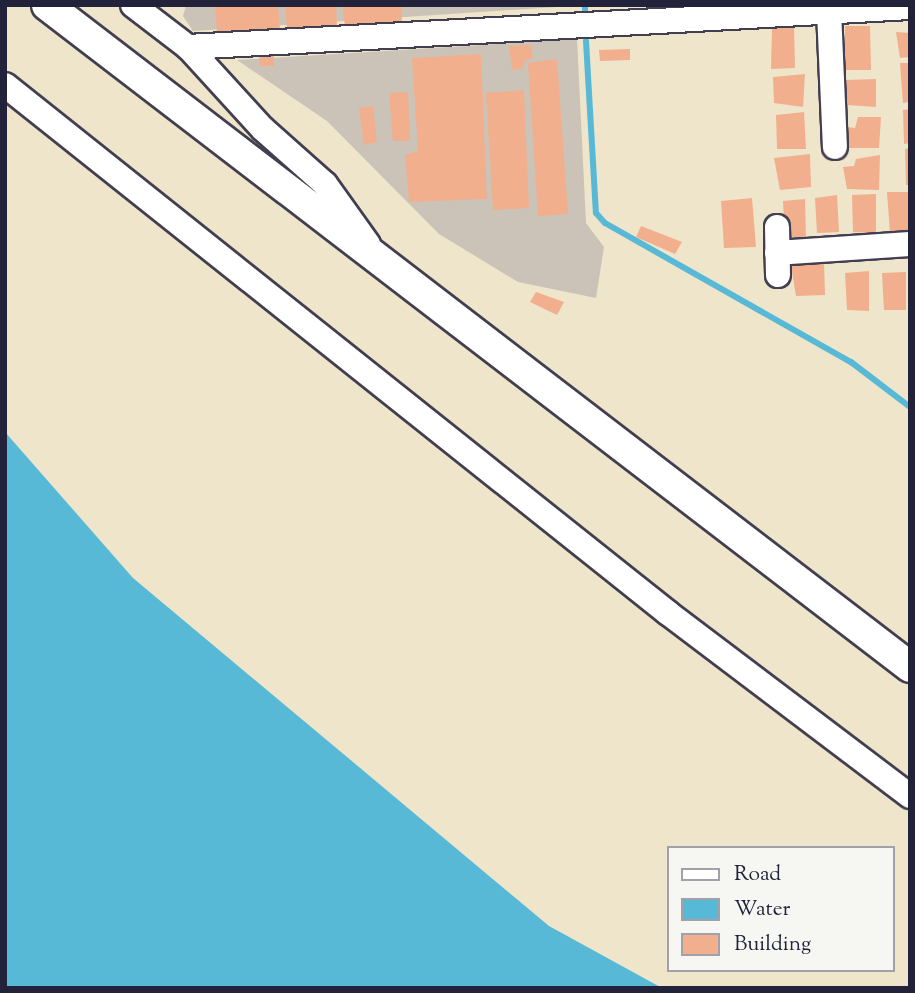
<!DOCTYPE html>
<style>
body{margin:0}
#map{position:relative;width:915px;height:993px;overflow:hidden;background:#eee5ca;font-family:"Sorts Mill Goudy",serif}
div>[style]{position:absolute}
.industrial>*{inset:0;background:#cbc3b8}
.water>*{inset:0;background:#58b9d7}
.stream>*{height:6px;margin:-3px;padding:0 3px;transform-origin:3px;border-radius:3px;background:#58b9d7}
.building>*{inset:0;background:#f1af8e}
.roads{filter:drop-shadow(2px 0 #413f50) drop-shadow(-2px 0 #413f50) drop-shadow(0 2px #413f50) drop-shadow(0 -2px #413f50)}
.minor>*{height:24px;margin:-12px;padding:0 12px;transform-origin:12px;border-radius:12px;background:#fff}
.tertiary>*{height:30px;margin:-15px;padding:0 15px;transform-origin:15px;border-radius:15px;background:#fff}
span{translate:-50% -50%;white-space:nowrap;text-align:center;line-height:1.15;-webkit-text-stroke:5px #f6f6f2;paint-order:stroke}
.frame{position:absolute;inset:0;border:7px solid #22223b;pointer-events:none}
.legend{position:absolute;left:667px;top:846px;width:228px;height:126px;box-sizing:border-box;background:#f6f6f2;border:2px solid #a1a1a9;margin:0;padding:9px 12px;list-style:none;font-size:21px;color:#22223b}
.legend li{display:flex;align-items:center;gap:14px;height:35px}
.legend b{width:35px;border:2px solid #a1a1a9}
</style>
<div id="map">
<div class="industrial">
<div style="clip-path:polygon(186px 5px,572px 5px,572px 6px,193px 31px,183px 16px)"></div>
<div style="clip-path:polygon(577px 39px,586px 223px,604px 247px,596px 298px,518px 282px,439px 234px,327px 121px,237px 60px)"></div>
</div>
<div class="water">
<div style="clip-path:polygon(5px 432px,133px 578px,549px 926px,662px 988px,5px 988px)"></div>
</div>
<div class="stream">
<div style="left:585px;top:5px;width:5px;rotate:90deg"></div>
<div style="left:586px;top:41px;width:172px;rotate:86.7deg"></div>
<div style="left:596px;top:213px;width:13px;rotate:48deg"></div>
<div style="left:605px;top:223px;width:283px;rotate:29.5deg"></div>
<div style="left:851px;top:362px;width:74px;rotate:37.3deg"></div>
</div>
<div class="building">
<div style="clip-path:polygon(215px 5px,278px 5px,280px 30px,217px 33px)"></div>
<div style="clip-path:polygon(285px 5px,336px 5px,337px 26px,287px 30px)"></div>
<div style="clip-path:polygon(342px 5px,401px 5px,402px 23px,345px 26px)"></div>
<div style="clip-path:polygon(794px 26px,795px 68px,771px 69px,772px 28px)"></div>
<div style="clip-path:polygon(845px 26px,870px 26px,871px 70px,845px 70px)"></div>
<div style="clip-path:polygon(896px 32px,910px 33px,910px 57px,900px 58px)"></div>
<div style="clip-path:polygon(531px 45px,533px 58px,524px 61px,524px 68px,512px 70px,509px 46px)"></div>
<div style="clip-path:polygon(630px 49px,630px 60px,600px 61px,599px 50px)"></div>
<div style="clip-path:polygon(259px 51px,274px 51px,274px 66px,260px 66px)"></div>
<div style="clip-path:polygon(481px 54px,487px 199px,409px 202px,405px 155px,418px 151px,412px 58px)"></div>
<div style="clip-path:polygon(557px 59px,568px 214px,538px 216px,528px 63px)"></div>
<div style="clip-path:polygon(900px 63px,910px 63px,910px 102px,903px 103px)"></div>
<div style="clip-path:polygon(805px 74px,803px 107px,774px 103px,773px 77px)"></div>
<div style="clip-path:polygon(876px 79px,876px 107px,847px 105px,846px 80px)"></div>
<div style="clip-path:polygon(524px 90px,529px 208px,493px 210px,486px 93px)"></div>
<div style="clip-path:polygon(408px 92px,410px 141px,393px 141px,389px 93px)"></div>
<div style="clip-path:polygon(373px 106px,377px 142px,364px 145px,359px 108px)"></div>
<div style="clip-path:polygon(910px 109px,910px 143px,904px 144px,903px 110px)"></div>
<div style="clip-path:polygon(804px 112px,806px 149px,777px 149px,776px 115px)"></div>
<div style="clip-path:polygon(858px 117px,881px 117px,879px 148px,848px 148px,847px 127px,855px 128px)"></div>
<div style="clip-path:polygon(910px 148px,910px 185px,906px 185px,905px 149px)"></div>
<div style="clip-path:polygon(810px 154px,811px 187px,780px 190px,774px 158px)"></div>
<div style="clip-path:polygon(880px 155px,879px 190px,847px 189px,843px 167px,854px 166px,856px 159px)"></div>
<div style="clip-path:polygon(887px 192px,908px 192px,909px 232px,890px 233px)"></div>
<div style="clip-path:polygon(876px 194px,876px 233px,853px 232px,852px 195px)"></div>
<div style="clip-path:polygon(837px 195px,839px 232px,817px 233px,815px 198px)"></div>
<div style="clip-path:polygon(752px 198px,756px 247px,724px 248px,721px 201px)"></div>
<div style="clip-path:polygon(805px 199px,806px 237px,785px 238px,783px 201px)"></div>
<div style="clip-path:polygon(641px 226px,682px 242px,675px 254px,636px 237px)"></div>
<div style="clip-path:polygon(824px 263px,825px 295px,796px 296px,791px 266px)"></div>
<div style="clip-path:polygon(869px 271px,869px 311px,847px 310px,845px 273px)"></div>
<div style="clip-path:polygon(906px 272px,906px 310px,884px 310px,882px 273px)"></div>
<div style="clip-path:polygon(536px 292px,564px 302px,557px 315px,530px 302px)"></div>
</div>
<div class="roads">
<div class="minor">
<div style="left:133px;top:5px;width:69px;rotate:37.4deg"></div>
<div style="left:188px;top:47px;width:111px;rotate:47.6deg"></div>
<div style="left:263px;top:129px;width:83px;rotate:41.6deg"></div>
<div style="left:325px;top:184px;width:74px;rotate:54.4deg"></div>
<div style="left:829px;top:11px;width:136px;rotate:87.5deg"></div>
<div style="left:188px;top:47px;width:723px;rotate:-3.17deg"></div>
<div style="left:5px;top:85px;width:848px;rotate:38.53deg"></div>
<div style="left:668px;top:613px;width:303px;rotate:37.1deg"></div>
<div style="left:777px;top:227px;width:48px;rotate:88.8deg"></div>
<div style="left:777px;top:253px;width:133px;rotate:-3.9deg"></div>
</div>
<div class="tertiary">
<div style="left:47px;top:5px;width:1088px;rotate:37.49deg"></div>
</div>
</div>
<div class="frame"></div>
<ul class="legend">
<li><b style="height:9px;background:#fff"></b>Road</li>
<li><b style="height:19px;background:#58b9d7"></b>Water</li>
<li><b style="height:19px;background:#f1af8e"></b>Building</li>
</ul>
</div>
